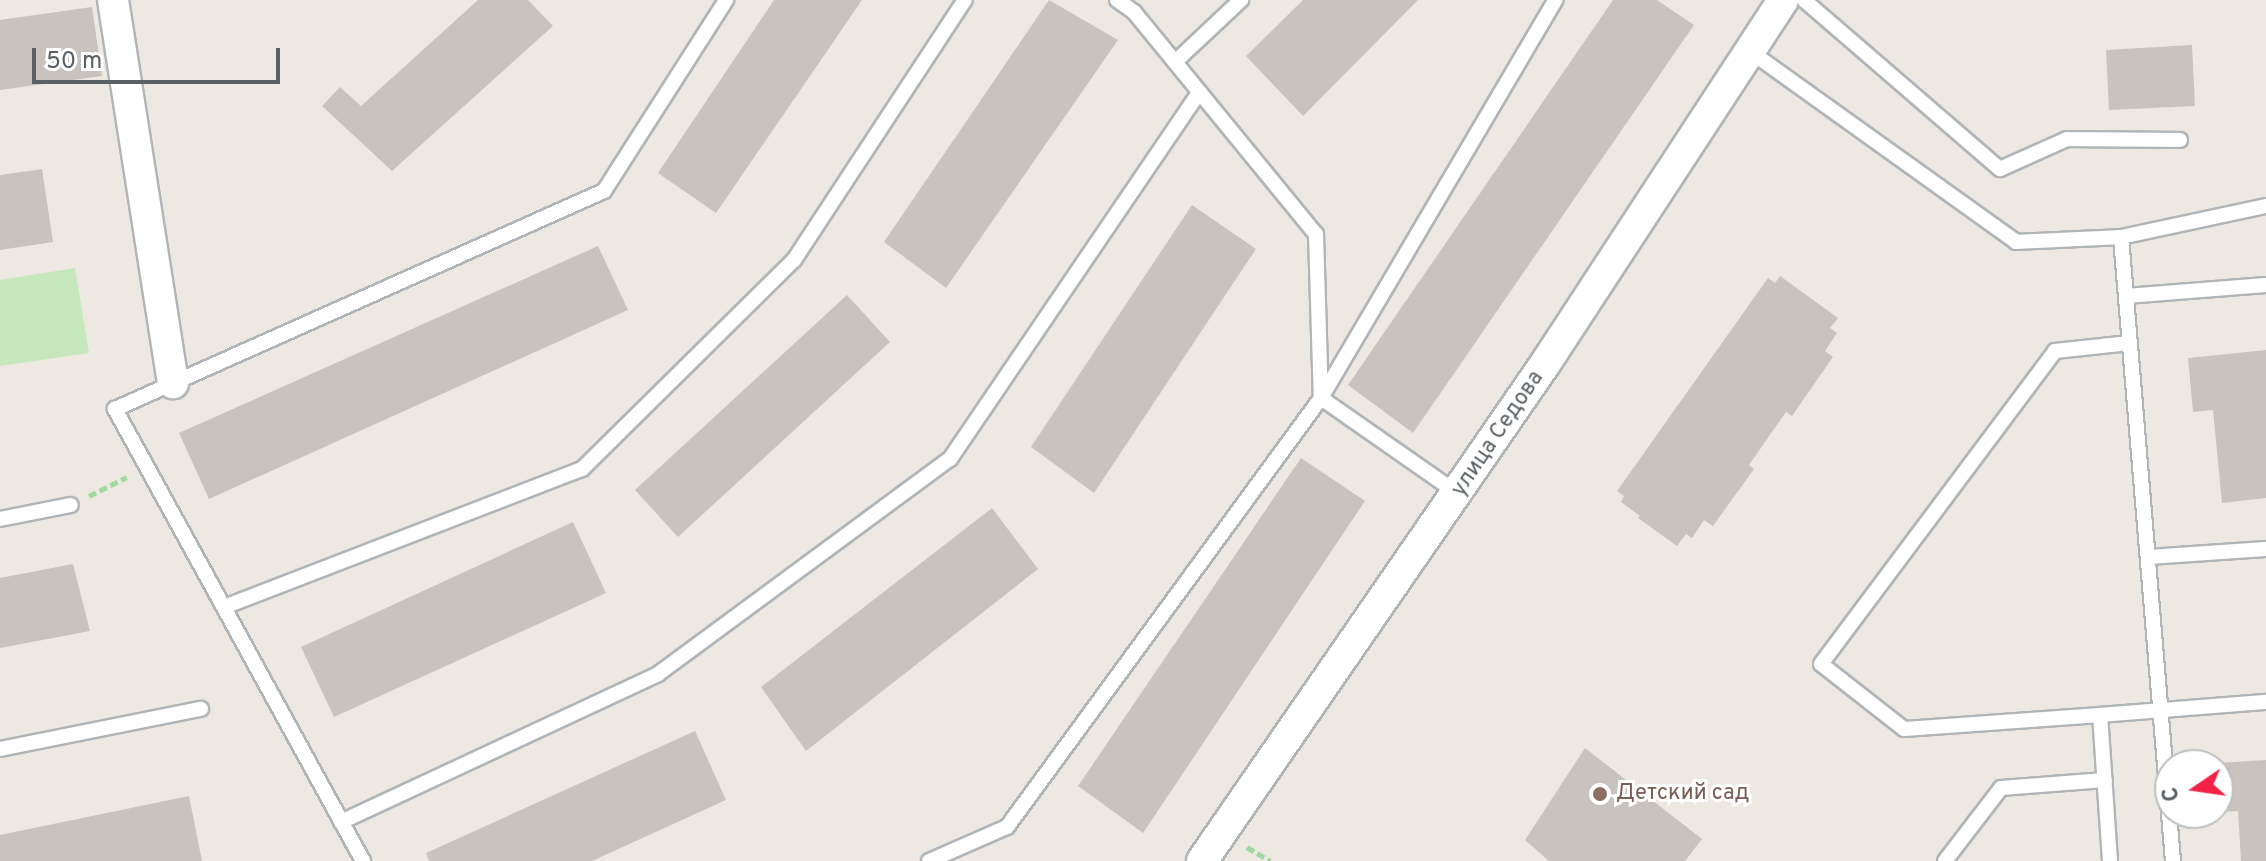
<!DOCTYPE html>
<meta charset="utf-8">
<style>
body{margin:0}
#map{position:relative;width:2266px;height:861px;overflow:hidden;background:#eee8e2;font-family:Overpass,sans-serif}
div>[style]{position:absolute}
.green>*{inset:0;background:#c7e8bc}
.building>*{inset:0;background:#c9c3bf}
.path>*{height:5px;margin-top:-2.5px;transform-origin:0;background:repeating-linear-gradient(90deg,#9fda9f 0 8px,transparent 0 12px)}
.roads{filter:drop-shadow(2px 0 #b0b5b8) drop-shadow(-2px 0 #b0b5b8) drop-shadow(0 2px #b0b5b8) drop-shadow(0 -2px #b0b5b8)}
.lane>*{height:14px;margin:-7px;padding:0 7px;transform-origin:7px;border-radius:7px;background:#fff}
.street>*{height:30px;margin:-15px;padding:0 15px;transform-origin:15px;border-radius:15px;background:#fff}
.dots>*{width:22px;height:22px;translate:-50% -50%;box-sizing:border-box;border:4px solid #fff;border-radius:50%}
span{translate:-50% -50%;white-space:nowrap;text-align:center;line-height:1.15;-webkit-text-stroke:6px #fff;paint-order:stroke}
.street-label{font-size:22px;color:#5a6164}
.education-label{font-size:22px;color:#785e54}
.left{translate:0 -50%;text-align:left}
.north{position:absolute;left:2154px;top:749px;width:80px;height:80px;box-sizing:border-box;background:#fff;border:2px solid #bdc0c1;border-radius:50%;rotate:257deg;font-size:22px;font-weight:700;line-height:32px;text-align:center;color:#5a6164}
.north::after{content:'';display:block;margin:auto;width:28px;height:36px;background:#f42247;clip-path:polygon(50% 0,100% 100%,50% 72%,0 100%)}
.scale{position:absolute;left:32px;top:48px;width:248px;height:36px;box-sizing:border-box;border:4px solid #5a6164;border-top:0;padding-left:10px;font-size:24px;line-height:28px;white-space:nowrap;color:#5a6164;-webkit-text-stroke:6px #fff;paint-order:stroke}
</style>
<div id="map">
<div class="green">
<div style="clip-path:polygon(75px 268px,89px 353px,0 366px,0 280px)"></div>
</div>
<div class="building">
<div style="clip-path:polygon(478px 0,528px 0,553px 26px,392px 171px,322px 106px,340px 87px,361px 106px)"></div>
<div style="clip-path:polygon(774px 0,862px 0,716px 213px,658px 173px)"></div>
<div style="clip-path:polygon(1049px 0,1118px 40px,946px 288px,884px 242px)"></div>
<div style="clip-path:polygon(1303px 0,1418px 0,1303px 116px,1246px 56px)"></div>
<div style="clip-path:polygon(1613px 0,1657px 0,1694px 25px,1413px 433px,1348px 385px)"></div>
<div style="clip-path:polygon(92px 7px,102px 76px,0 90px,0 20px)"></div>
<div style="clip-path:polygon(2192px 45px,2195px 106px,2109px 110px,2106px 50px)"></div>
<div style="clip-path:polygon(42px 169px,53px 242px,0 250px,0 175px)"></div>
<div style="clip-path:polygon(1192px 205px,1256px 249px,1094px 493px,1031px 447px)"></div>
<div style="clip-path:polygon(598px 246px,628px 310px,209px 499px,179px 433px)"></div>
<div style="clip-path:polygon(1780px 276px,1838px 318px,1830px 328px,1837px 333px,1825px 351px,1833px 357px,1792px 416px,1786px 412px,1749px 465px,1754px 469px,1713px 526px,1704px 520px,1692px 538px,1686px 534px,1677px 546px,1638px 518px,1640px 516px,1621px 502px,1624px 496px,1617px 491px,1768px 278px,1775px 283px)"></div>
<div style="clip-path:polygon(847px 295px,890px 342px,678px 537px,635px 490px)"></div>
<div style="clip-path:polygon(2266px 350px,2266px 498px,2222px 503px,2213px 410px,2193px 412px,2188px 358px)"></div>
<div style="clip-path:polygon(1301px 458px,1365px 501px,1143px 833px,1078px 786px)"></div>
<div style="clip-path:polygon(992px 508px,1038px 569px,806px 751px,761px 687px)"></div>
<div style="clip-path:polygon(573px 522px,606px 593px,334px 717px,301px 647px)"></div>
<div style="clip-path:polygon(73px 564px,90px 631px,0 648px,0 578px)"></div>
<div style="clip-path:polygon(695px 731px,726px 800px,592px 861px,429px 861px,426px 853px)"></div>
<div style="clip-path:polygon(1585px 748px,1702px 839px,1685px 861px,1549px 861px,1525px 840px)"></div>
<div style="clip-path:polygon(2266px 760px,2266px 861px,2241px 861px,2238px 811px,2218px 812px,2218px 763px)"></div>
<div style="clip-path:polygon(189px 796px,202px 861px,0 861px,0 835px)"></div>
</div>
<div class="path">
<div style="left:89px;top:496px;width:42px;rotate:-26.6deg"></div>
<div style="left:1247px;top:847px;width:27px;rotate:31deg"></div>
</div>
<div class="roads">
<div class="lane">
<div style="left:1117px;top:0;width:21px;rotate:35deg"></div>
<div style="left:1134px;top:12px;width:287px;rotate:50.7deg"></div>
<div style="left:1316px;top:234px;width:164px;rotate:88.3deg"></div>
<div style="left:1321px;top:398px;width:166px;rotate:34.9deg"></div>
<div style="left:1804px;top:0;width:259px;rotate:40.8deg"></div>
<div style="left:2000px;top:169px;width:73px;rotate:-24.1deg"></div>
<div style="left:2067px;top:139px;width:113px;rotate:0.5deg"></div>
<div style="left:1751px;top:52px;width:326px;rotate:35.6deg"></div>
<div style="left:2016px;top:242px;width:105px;rotate:-2.7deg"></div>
<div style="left:2121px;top:237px;width:626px;rotate:85.24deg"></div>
<div style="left:1175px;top:62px;width:91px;rotate:-43.2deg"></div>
<div style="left:2121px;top:237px;width:148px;rotate:-12.1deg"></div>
<div style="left:2126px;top:296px;width:140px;rotate:-4.5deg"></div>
<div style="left:0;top:519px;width:72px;rotate:-11.2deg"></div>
<div style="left:2148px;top:557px;width:118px;rotate:-3.9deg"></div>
<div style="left:224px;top:607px;width:384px;rotate:-21.1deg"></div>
<div style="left:582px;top:469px;width:298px;rotate:-44.6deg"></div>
<div style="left:794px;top:260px;width:311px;rotate:-56.7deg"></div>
<div style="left:2100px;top:715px;width:196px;rotate:175.9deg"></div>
<div style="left:1904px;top:729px;width:105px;rotate:-141.9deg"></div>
<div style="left:1821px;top:664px;width:391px;rotate:-53.2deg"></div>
<div style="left:2055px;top:351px;width:75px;rotate:-6.1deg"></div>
<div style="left:0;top:749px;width:205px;rotate:-11.3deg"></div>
<div style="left:341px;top:822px;width:350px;rotate:-25deg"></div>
<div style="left:658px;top:674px;width:363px;rotate:-36.4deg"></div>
<div style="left:950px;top:459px;width:443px;rotate:-55.8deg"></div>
<div style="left:363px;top:861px;width:516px;rotate:-118.75deg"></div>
<div style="left:115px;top:409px;width:535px;rotate:-24.03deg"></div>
<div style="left:604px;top:191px;width:227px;rotate:-57.4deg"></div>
<div style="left:929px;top:861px;width:85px;rotate:-23.6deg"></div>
<div style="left:1007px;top:827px;width:532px;rotate:-53.8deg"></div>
<div style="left:1321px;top:398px;width:462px;rotate:-59.5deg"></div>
<div style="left:1945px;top:861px;width:92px;rotate:-52.5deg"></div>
<div style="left:2001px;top:788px;width:104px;rotate:-4.4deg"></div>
<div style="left:2110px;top:861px;width:146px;rotate:-93.9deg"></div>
<div style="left:2100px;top:715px;width:167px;rotate:-4.5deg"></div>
</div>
<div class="street">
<div style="left:113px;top:0;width:388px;rotate:81.1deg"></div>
<div style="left:1202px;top:861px;width:604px;rotate:-55.39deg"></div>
<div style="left:1545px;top:364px;width:435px;rotate:-56.8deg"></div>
</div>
</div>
<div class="dots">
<div style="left:1600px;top:794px;background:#8d6e63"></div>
</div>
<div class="street-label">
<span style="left:1498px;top:434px;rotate:-56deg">улица Седова</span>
</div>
<div class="education-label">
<span class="left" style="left:1616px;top:794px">Детский сад</span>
</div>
<div class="north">С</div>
<div class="scale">50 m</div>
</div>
